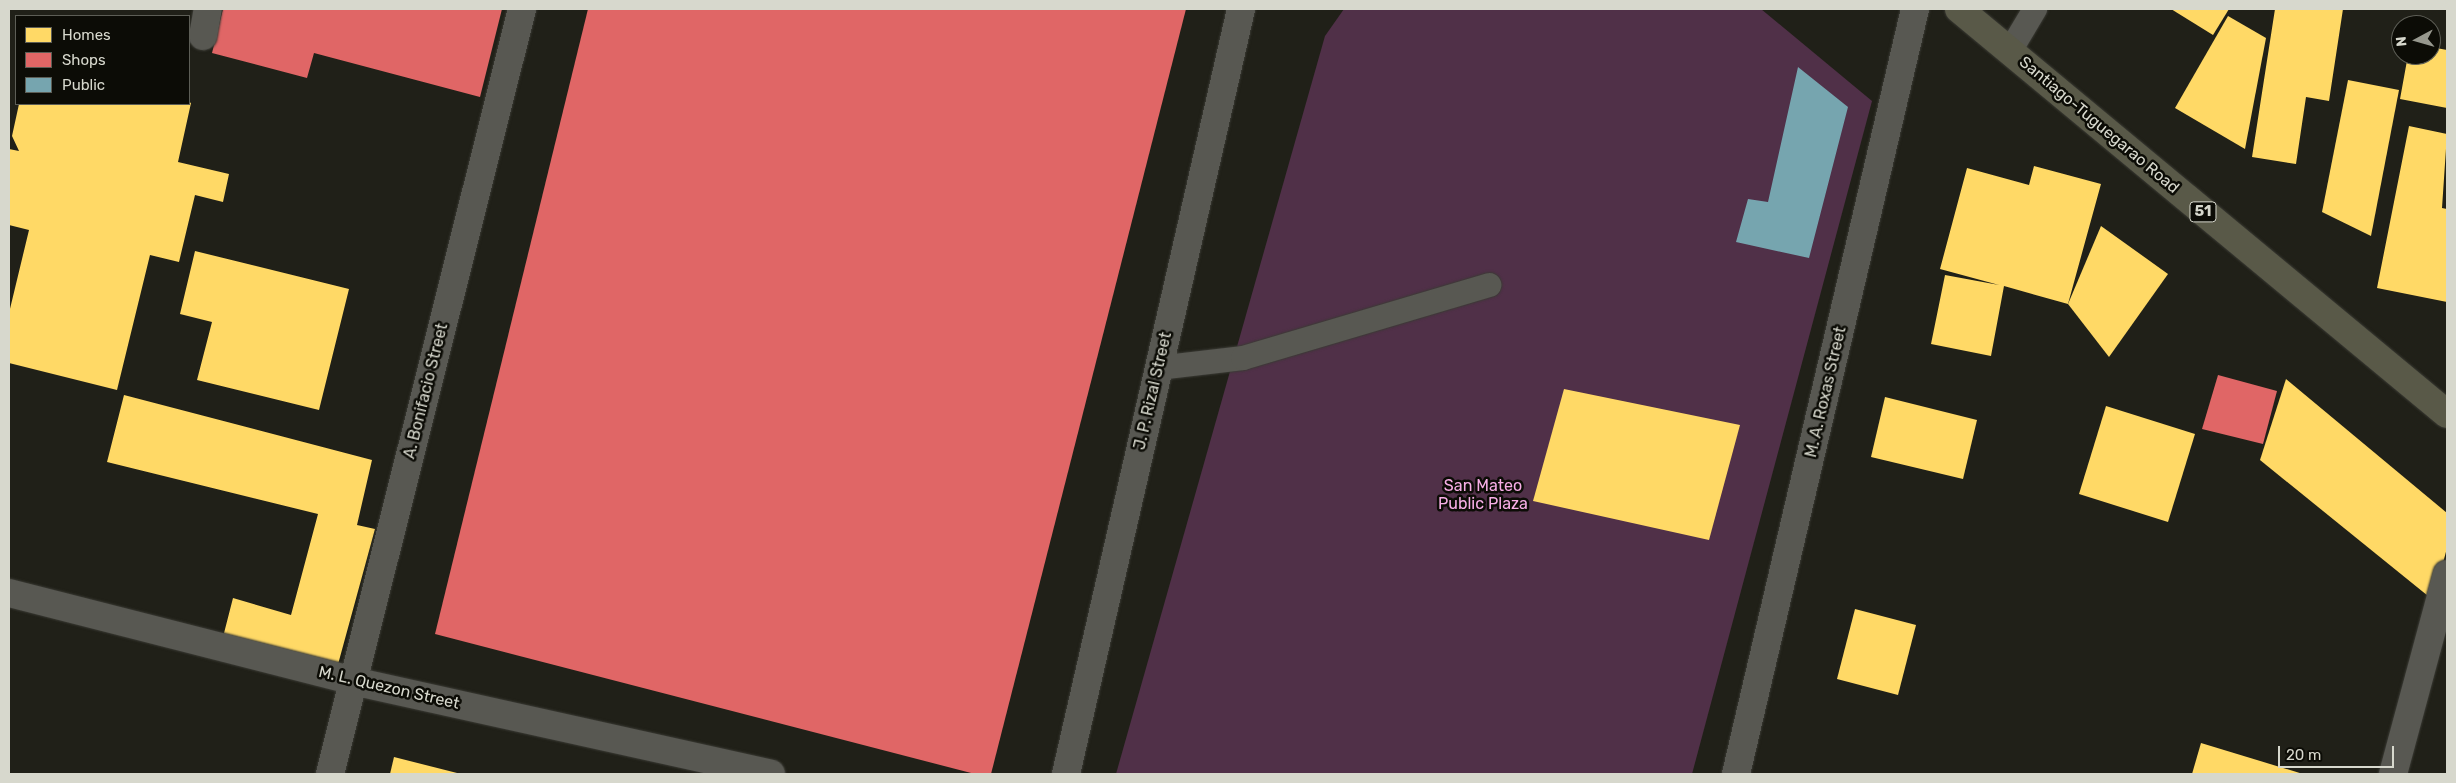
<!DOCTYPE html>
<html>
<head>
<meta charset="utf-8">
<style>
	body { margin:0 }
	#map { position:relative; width:2456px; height:783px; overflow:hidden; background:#202018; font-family:Rubik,sans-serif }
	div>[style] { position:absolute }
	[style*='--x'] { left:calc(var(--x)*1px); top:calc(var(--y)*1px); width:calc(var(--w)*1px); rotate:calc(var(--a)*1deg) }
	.green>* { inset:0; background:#503048 }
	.homes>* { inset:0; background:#ffd966 }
	.shops>* { inset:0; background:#e06666 }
	.public>* { inset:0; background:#76a5af }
	.roads { filter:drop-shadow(0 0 1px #3a3a34) drop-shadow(0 0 1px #3a3a34) }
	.lane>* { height:24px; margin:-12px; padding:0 12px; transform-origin:12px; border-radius:12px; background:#585852 }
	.street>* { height:28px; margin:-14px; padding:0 14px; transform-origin:14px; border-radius:14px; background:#585852 }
	.highway>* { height:28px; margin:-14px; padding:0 14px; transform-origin:14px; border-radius:14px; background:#595948 }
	span { translate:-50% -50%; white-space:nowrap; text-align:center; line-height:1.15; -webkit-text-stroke:5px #0c0c06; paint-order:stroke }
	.shield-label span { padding:1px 4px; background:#0c0c06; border:1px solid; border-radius:4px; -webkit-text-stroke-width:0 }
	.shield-label { font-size:15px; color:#d7d8cd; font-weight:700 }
	.street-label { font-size:16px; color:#d7d8cd }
	.park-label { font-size:16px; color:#f7aee6 }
	.frame { position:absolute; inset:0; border:10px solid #d7d8cd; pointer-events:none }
	.legend { position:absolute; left:15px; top:15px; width:175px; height:90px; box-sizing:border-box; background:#0c0c06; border:1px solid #5d5e56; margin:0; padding:6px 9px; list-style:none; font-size:15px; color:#d7d8cd }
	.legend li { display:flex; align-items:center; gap:10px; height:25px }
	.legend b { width:25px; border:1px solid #5d5e56 }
	.north { position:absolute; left:2391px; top:15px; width:50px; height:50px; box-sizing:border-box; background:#0c0c06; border:1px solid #5d5e56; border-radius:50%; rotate:264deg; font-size:14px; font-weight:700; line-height:20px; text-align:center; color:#d7d8cd }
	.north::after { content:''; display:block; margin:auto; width:18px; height:22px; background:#97988e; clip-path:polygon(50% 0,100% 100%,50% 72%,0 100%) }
	.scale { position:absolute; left:2278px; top:746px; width:116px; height:22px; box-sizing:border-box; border:2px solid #d7d8cd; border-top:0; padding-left:6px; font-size:15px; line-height:18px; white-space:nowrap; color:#d7d8cd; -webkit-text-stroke:4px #0c0c06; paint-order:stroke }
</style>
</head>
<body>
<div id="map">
	<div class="green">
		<div style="clip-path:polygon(1344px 9px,1761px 9px,1872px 101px,1692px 774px,1116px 774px,1325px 36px)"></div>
	</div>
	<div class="homes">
		<div style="clip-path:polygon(2171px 9px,2229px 9px,2213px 35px)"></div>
		<div style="clip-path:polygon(2275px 9px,2343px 9px,2329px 101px,2306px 97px,2296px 164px,2252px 157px)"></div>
		<div style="clip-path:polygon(2228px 16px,2266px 38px,2245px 149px,2175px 108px)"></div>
		<div style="clip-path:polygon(2431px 47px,2447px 50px,2447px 108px,2400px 99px,2408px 55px,2431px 55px)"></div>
		<div style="clip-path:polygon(2348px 80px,2399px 90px,2371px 236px,2322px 212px)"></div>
		<div style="clip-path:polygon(189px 102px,191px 103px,178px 162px,229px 174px,223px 202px,195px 195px,179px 262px,150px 255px,117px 390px,9px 363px,9px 313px,29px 230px,9px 225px,9px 149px,19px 151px,12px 136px,19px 104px)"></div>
		<div style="clip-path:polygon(2409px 126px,2447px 134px,2442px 208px,2447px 209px,2447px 302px,2377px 288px)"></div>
		<div style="clip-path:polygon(2034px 166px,2101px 184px,2068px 304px,2004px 286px,1991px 356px,1931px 344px,1945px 275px,1999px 285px,1940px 269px,1967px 168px,2029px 185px)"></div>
		<div style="clip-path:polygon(2101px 226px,2168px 274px,2109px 357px,2068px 304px)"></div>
		<div style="clip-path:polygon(195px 251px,349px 289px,319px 410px,197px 380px,212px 322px,180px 314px)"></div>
		<div style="clip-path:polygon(2286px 379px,2447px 513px,2447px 548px,2433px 600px,2260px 460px)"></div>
		<div style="clip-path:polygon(1564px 389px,1740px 425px,1709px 540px,1533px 501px)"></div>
		<div style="clip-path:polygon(124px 395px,372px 460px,357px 525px,375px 529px,337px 668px,223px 637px,233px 598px,291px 615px,318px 514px,107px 462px)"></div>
		<div style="clip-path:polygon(1885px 397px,1977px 420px,1963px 479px,1871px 457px)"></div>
		<div style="clip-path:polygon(2106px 406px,2195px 434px,2168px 522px,2079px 494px)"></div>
		<div style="clip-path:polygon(1855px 609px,1916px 625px,1898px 695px,1837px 679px)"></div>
		<div style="clip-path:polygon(2201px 743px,2303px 774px,2192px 774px)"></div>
		<div style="clip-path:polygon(394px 757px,461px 774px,390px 774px)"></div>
	</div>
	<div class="shops">
		<div style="clip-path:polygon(223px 9px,502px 9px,480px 97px,314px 53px,307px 78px,212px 53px)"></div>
		<div style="clip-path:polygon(588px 9px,1186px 9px,991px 774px,975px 774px,435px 634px)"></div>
		<div style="clip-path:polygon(2218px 375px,2277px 391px,2263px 444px,2202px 429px)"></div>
	</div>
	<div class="public">
		<div style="clip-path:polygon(1798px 67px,1848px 107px,1809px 258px,1736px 242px,1748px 199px,1768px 202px)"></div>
	</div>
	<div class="roads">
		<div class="lane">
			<div style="--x:2010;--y:51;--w:49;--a:-59.2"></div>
			<div style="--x:1158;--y:368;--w:86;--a:-6.7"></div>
			<div style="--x:1243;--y:358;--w:257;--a:-16.5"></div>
		</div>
		<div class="street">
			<div style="--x:203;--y:36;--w:27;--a:-80"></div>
			<div style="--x:9;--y:593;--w:355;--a:14.3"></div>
			<div style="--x:353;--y:681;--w:428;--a:12.5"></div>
			<div style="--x:330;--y:774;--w:789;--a:-75.91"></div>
			<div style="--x:1066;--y:774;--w:785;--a:-77.11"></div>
			<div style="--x:1736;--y:774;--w:786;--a:-76.83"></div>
			<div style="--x:2393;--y:774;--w:207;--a:-74.9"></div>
		</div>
		<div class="highway">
			<div style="--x:1959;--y:9;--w:634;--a:39.69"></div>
		</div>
	</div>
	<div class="shield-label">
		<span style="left:2203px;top:212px">51</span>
	</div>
	<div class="street-label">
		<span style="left:2099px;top:125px;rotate:40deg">Santiago-Tuguegarao Road</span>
		<span style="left:426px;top:391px;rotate:-76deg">A. Bonifacio Street</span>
		<span style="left:1153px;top:391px;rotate:-77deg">J. P. Rizal Street</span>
		<span style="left:1826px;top:392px;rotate:-77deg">M. A. Roxas Street</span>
		<span style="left:389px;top:688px;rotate:13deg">M. L. Quezon Street</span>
	</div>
	<div class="park-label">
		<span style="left:1483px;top:495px">San Mateo<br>Public Plaza</span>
	</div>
	<div class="frame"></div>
	<ul class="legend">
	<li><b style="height:14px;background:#ffd966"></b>Homes</li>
	<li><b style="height:14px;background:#e06666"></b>Shops</li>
	<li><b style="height:14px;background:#76a5af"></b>Public</li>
	</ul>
	<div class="north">N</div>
	<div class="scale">20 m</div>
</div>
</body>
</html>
